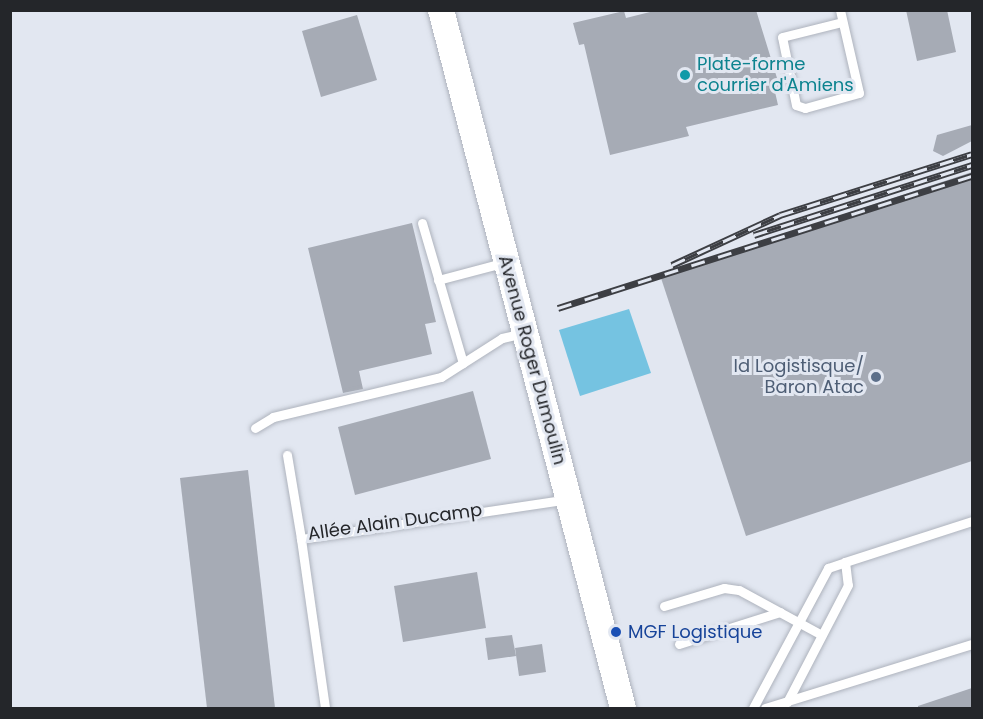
<!DOCTYPE html>
<html>
<head>
<meta charset="utf-8">
<style>
	body { margin:0 }
	#map { position:relative; width:983px; height:719px; overflow:hidden; background:#e2e7f1; font-family:Poppins,sans-serif }
	div>[style] { position:absolute }
	[style*='--x'] { left:calc(var(--x)*1px); top:calc(var(--y)*1px); width:calc(var(--w)*1px); rotate:calc(var(--a)*1deg) }
	.water>* { inset:0; background:#75c3e1 }
	.building>* { inset:0; background:#a6abb5 }
	.roads { filter:drop-shadow(0 0 2px #aeb3bd) drop-shadow(0 0 2px #aeb3bd) }
	.service>* { height:9px; margin:-4.5px; padding:0 4.5px; transform-origin:4.5px; border-radius:4.5px; background:#fff }
	.secondary>* { height:26px; margin:-13px; padding:0 13px; transform-origin:13px; border-radius:13px; background:#fff }
	.rail>* { height:7px; margin-top:-3.5px; transform-origin:0; background:repeating-linear-gradient(90deg,#e2e7f1 0 14px,#3d3f44 0 28px); box-sizing:border-box; border-block:2px solid #3d3f44 }
	.dots>* { width:16px; height:16px; translate:-50% -50%; box-sizing:border-box; border:3px solid #e2e7f1; border-radius:50% }
	span { translate:-50% -50%; white-space:nowrap; text-align:center; line-height:1.15; -webkit-text-stroke:6px #e2e7f1; paint-order:stroke }
	.culture-label { font-size:18px; color:#0d838f }
	.left { translate:0 -50%; text-align:left }
	.street-label { font-size:18px; color:#24262a }
	.service-label { font-size:18px; color:#4e5e75 }
	.right { translate:-100% -50%; text-align:right }
	.transit-label { font-size:18px; color:#164399 }
	.frame { position:absolute; inset:0; border:12px solid #24262a; pointer-events:none }
</style>
</head>
<body>
<div id="map">
	<div class="water">
		<div style="clip-path:polygon(629px 309px,651px 373px,580px 396px,559px 330px)"></div>
	</div>
	<div class="building">
		<div style="clip-path:polygon(658px 10px,756px 10px,781px 91px,775px 92px,778px 105px,686px 127px,689px 136px,610px 155px,584px 44px,579px 45px,573px 23px,624px 11px,626px 18px)"></div>
		<div style="clip-path:polygon(906px 10px,947px 10px,956px 52px,917px 61px)"></div>
		<div style="clip-path:polygon(357px 15px,377px 80px,321px 97px,302px 31px)"></div>
		<div style="clip-path:polygon(972px 125px,972px 141px,943px 156px,933px 151px,937px 135px)"></div>
		<div style="clip-path:polygon(972px 172px,972px 461px,746px 536px,660px 275px)"></div>
		<div style="clip-path:polygon(412px 223px,436px 322px,425px 324px,432px 354px,359px 371px,363px 389px,343px 393px,308px 248px)"></div>
		<div style="clip-path:polygon(473px 391px,491px 459px,355px 495px,338px 427px)"></div>
		<div style="clip-path:polygon(248px 470px,275px 708px,207px 708px,180px 478px)"></div>
		<div style="clip-path:polygon(477px 572px,486px 628px,403px 642px,394px 586px)"></div>
		<div style="clip-path:polygon(512px 635px,516px 656px,488px 660px,485px 638px)"></div>
		<div style="clip-path:polygon(542px 644px,546px 672px,519px 676px,515px 648px)"></div>
		<div style="clip-path:polygon(972px 688px,972px 708px,918px 708px,918px 706px)"></div>
	</div>
	<div class="roads">
		<div class="service">
			<div style="--x:840;--y:10;--w:85;--a:77.1"></div>
			<div style="--x:859;--y:93;--w:56;--a:164.5"></div>
			<div style="--x:805;--y:108;--w:9;--a:-162"></div>
			<div style="--x:796;--y:105;--w:69;--a:-101.6"></div>
			<div style="--x:782;--y:37;--w:62;--a:-14"></div>
			<div style="--x:422;--y:223;--w:146;--a:73.7"></div>
			<div style="--x:438;--y:280;--w:70;--a:-14.8"></div>
			<div style="--x:255;--y:428;--w:21;--a:-31"></div>
			<div style="--x:273;--y:417;--w:173;--a:-13.4"></div>
			<div style="--x:441;--y:377;--w:72;--a:-32.6"></div>
			<div style="--x:502;--y:338;--w:23;--a:-13"></div>
			<div style="--x:287;--y:455;--w:85;--a:80.5"></div>
			<div style="--x:301;--y:539;--w:270;--a:-8.5"></div>
			<div style="--x:301;--y:539;--w:171;--a:81.9"></div>
			<div style="--x:845;--y:562;--w:133;--a:-17.9"></div>
			<div style="--x:664;--y:606;--w:63;--a:-16.7"></div>
			<div style="--x:724;--y:588;--w:15;--a:8"></div>
			<div style="--x:739;--y:590;--w:94;--a:28.5"></div>
			<div style="--x:679;--y:644;--w:106;--a:-17.6"></div>
			<div style="--x:753;--y:708;--w:159;--a:-61.8"></div>
			<div style="--x:828;--y:568;--w:18;--a:-19"></div>
			<div style="--x:845;--y:562;--w:23;--a:83"></div>
			<div style="--x:848;--y:585;--w:132;--a:117.5"></div>
			<div style="--x:765;--y:708;--w:217;--a:-17.2"></div>
		</div>
		<div class="secondary">
			<div style="--x:441;--y:10;--w:721;--a:75.39"></div>
		</div>
	</div>
	<div class="rail">
		<div style="--x:754;--y:235;--w:229;--a:-17.8"></div>
		<div style="--x:672;--y:265;--w:119;--a:-24.8"></div>
		<div style="--x:780;--y:215;--w:201;--a:-17.6"></div>
		<div style="--x:558;--y:308;--w:435;--a:-17.7"></div>
	</div>
	<div class="dots">
		<div style="left:685px;top:75px;background:#0f9aa8"></div>
		<div style="left:876px;top:377px;background:#5c6f8a"></div>
		<div style="left:616px;top:632px;background:#1a4fb4"></div>
	</div>
	<div class="culture-label">
		<span class="left" style="left:697px;top:75px">Plate-forme<br>courrier d'Amiens</span>
	</div>
	<div class="street-label">
		<span style="left:532px;top:360px;rotate:75deg">Avenue Roger Dumoulin</span>
		<span style="left:395px;top:522px;rotate:-8deg">Allée Alain Ducamp</span>
	</div>
	<div class="service-label">
		<span class="right" style="left:864px;top:377px">Id Logistisque/<br>Baron Atac</span>
	</div>
	<div class="transit-label">
		<span class="left" style="left:628px;top:632px">MGF Logistique</span>
	</div>
	<div class="frame"></div>
</div>
</body>
</html>
